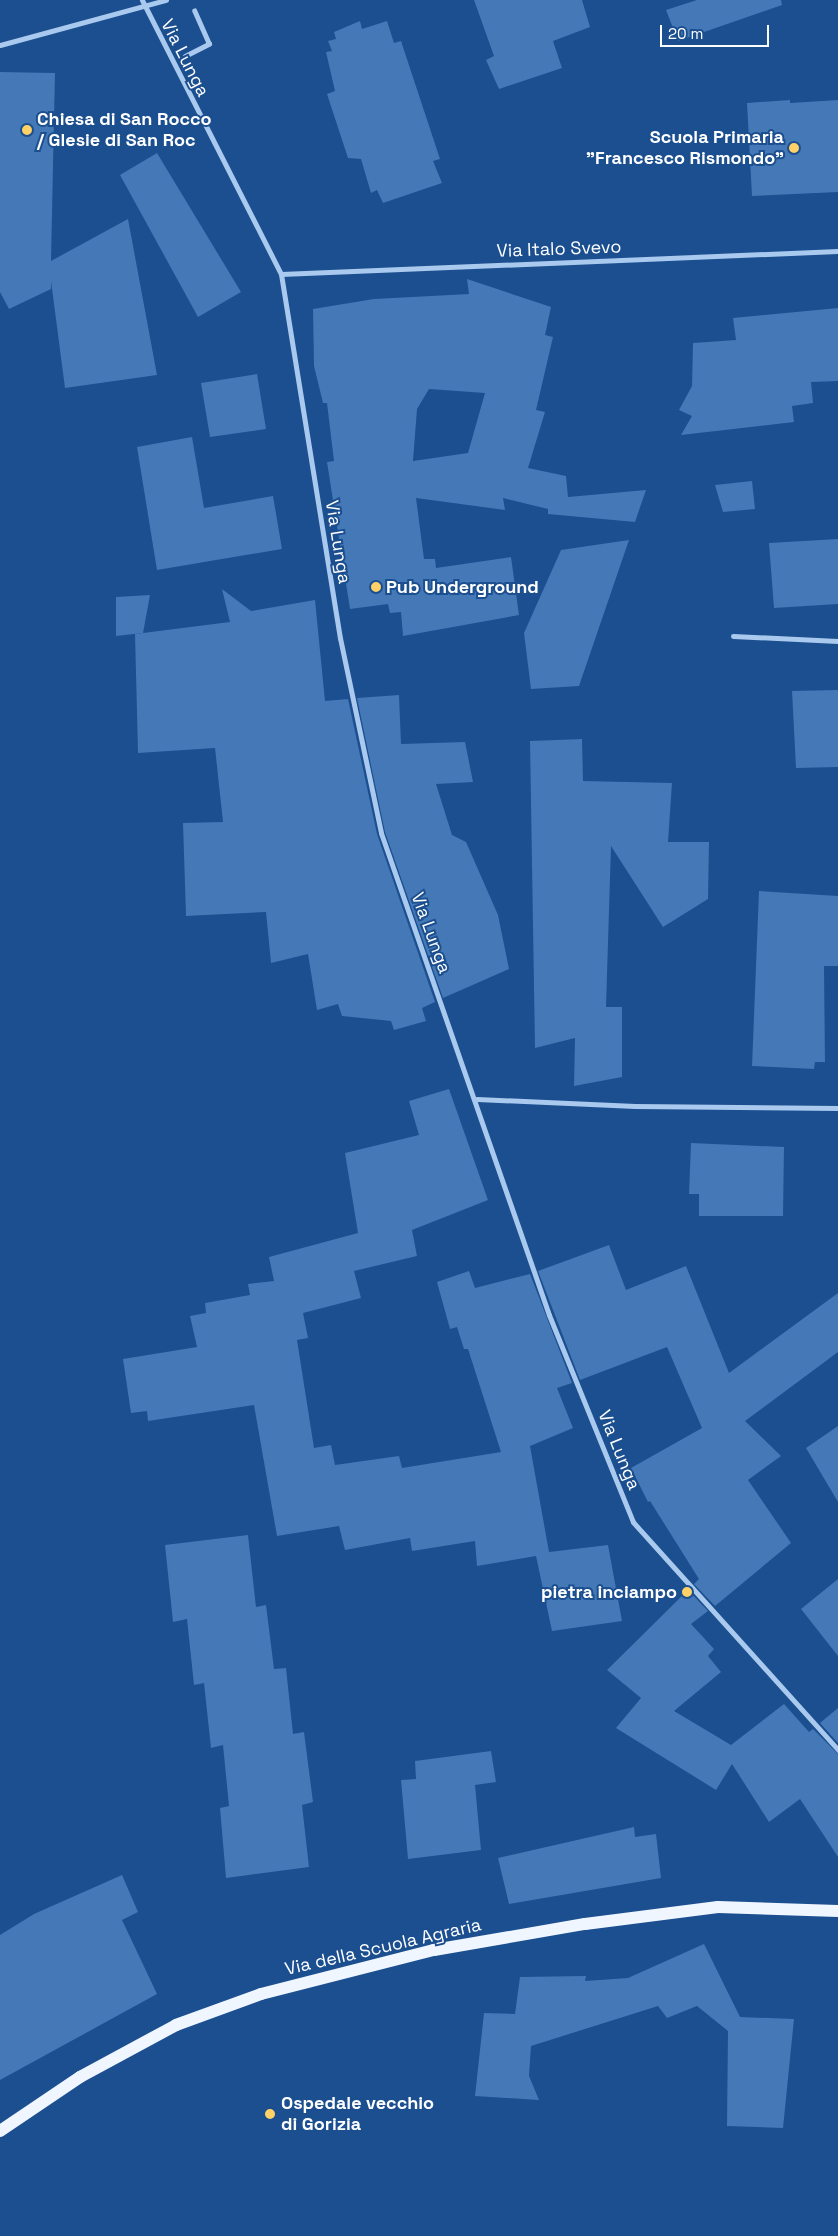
<!DOCTYPE html>
<html>
<head>
<meta charset="utf-8">
<style>
	body { margin:0 }
	#map { position:relative; width:838px; height:2236px; overflow:hidden; background:#1b4f8f; font-family:"Space Grotesk",sans-serif }
	div>[style] { position:absolute }
	[style*='--x'] { left:calc(var(--x)*1px); top:calc(var(--y)*1px); width:calc(var(--w)*1px); rotate:calc(var(--a)*1deg) }
	.building>* { inset:0; background:#4478b7 }
	.pedestrian>* { height:4.5px; margin:-2.25px; padding:0 2.25px; transform-origin:2.25px; border-radius:2.25px; background:#a9c9ee }
	.minor>* { height:5px; margin:-2.5px; padding:0 2.5px; transform-origin:2.5px; border-radius:2.5px; background:#a9c9ee }
	.primary>* { height:12px; margin:-6px; padding:0 6px; transform-origin:6px; border-radius:6px; background:#f0f6ff }
	.dots>* { width:14px; height:14px; translate:-50% -50%; box-sizing:border-box; border:2px solid #1b4f8f; border-radius:50% }
	span { translate:-50% -50%; white-space:nowrap; text-align:center; line-height:1.15; -webkit-text-stroke:4px #1b4f8f; paint-order:stroke }
	.street-label { font-size:18px; color:#fff }
	.poi-label { font-size:18px; color:#fff; font-weight:700 }
	.left { translate:0 -50%; text-align:left }
	.right { translate:-100% -50%; text-align:right }
	.scale { position:absolute; left:660px; top:25px; width:109px; height:22px; box-sizing:border-box; border:2px solid #fff; border-top:0; padding-left:6px; font-size:15px; line-height:18px; white-space:nowrap; color:#fff; -webkit-text-stroke:4px #1b4f8f; paint-order:stroke }
</style>
</head>
<body>
<div id="map">
	<div class="building">
		<div style="clip-path:polygon(474px 0,582px 0,590px 27px,553px 41px,562px 68px,499px 89px,486px 60px,494px 56px)"></div>
		<div style="clip-path:polygon(697px 0,781px 0,782px 5px,678px 41px,666px 10px)"></div>
		<div style="clip-path:polygon(360px 21px,362px 29px,387px 21px,394px 43px,401px 41px,440px 159px,433px 161px,442px 183px,383px 203px,377px 190px,371px 193px,361px 159px,348px 158px,327px 94px,335px 91px,326px 52px,332px 51px,328px 41px,336px 39px,334px 32px)"></div>
		<div style="clip-path:polygon(0 72px,55px 73px,51px 261px,128px 219px,157px 375px,65px 388px,51px 281px,51px 289px,9px 309px,0 292px)"></div>
		<div style="clip-path:polygon(790px 100px,790px 103px,838px 100px,838px 192px,752px 196px,747px 103px)"></div>
		<div style="clip-path:polygon(157px 153px,241px 292px,198px 317px,120px 175px)"></div>
		<div style="clip-path:polygon(evenodd,467px 279px,551px 307px,545px 335px,553px 337px,536px 410px,545px 412px,528px 468px,566px 476px,568px 497px,646px 490px,635px 522px,548px 514px,548px 509px,503px 498px,505px 510px,416px 498px,424px 559px,435px 559px,436px 568px,511px 557px,519px 615px,403px 636px,401px 612px,390px 613px,388px 604px,350px 609px,327px 462px,334px 461px,327px 403px,323px 403px,314px 366px,313px 309px,374px 299px,469px 294px,467px 279px,429px 389px,485px 393px,468px 453px,413px 461px,417px 409px,429px 389px)"></div>
		<div style="clip-path:polygon(838px 308px,838px 381px,811px 382px,813px 403px,792px 406px,794px 422px,681px 435px,692px 416px,679px 410px,692px 386px,693px 343px,736px 340px,733px 318px)"></div>
		<div style="clip-path:polygon(257px 374px,266px 429px,210px 437px,201px 383px)"></div>
		<div style="clip-path:polygon(192px 437px,204px 508px,273px 496px,282px 549px,157px 570px,137px 447px)"></div>
		<div style="clip-path:polygon(752px 481px,755px 509px,723px 512px,715px 485px)"></div>
		<div style="clip-path:polygon(838px 539px,838px 604px,774px 608px,769px 543px)"></div>
		<div style="clip-path:polygon(629px 540px,579px 686px,531px 689px,524px 633px,561px 550px)"></div>
		<div style="clip-path:polygon(222px 589px,251px 611px,315px 600px,325px 701px,348px 699px,377px 834px,435px 1002px,422px 1008px,426px 1021px,394px 1030px,391px 1021px,342px 1016px,338px 1004px,317px 1010px,308px 954px,271px 963px,266px 912px,186px 916px,183px 823px,223px 822px,215px 748px,138px 753px,135px 634px,230px 622px)"></div>
		<div style="clip-path:polygon(150px 595px,143px 633px,116px 636px,116px 597px)"></div>
		<div style="clip-path:polygon(838px 690px,838px 767px,796px 768px,792px 691px)"></div>
		<div style="clip-path:polygon(399px 695px,401px 744px,465px 742px,473px 782px,436px 784px,452px 835px,466px 842px,498px 915px,509px 969px,443px 998px,385px 832px,357px 698px)"></div>
		<div style="clip-path:polygon(582px 739px,583px 781px,672px 783px,668px 842px,709px 842px,708px 899px,663px 927px,611px 846px,606px 1007px,622px 1007px,622px 1077px,574px 1086px,575px 1038px,535px 1048px,530px 741px)"></div>
		<div style="clip-path:polygon(759px 891px,838px 896px,838px 966px,824px 966px,825px 1062px,815px 1062px,814px 1069px,752px 1066px)"></div>
		<div style="clip-path:polygon(449px 1089px,488px 1200px,412px 1230px,417px 1256px,354px 1271px,361px 1298px,303px 1313px,308px 1338px,297px 1340px,314px 1448px,331px 1445px,335px 1465px,399px 1456px,402px 1468px,501px 1452px,468px 1349px,464px 1349px,457px 1327px,450px 1329px,437px 1282px,469px 1271px,475px 1288px,530px 1274px,572px 1383px,557px 1388px,573px 1428px,530px 1446px,549px 1552px,608px 1545px,622px 1621px,552px 1631px,536px 1556px,477px 1566px,475px 1541px,412px 1551px,410px 1538px,345px 1550px,339px 1526px,277px 1536px,254px 1405px,148px 1421px,147px 1411px,131px 1413px,123px 1359px,197px 1347px,190px 1316px,206px 1313px,205px 1303px,250px 1295px,248px 1284px,274px 1281px,269px 1257px,358px 1233px,345px 1153px,419px 1135px,409px 1101px)"></div>
		<div style="clip-path:polygon(691px 1143px,784px 1147px,783px 1216px,699px 1216px,699px 1194px,689px 1194px)"></div>
		<div style="clip-path:polygon(609px 1245px,626px 1290px,686px 1266px,729px 1373px,838px 1293px,838px 1352px,745px 1421px,781px 1456px,748px 1480px,791px 1543px,715px 1606px,694px 1584px,699px 1579px,650px 1501px,648px 1502px,631px 1468px,702px 1428px,667px 1347px,580px 1380px,538px 1271px)"></div>
		<div style="clip-path:polygon(838px 1426px,838px 1502px,806px 1448px)"></div>
		<div style="clip-path:polygon(248px 1535px,256px 1607px,266px 1605px,274px 1669px,286px 1668px,293px 1734px,304px 1732px,313px 1802px,302px 1805px,309px 1867px,226px 1878px,220px 1808px,229px 1806px,223px 1745px,211px 1748px,204px 1683px,194px 1685px,187px 1619px,173px 1622px,165px 1545px)"></div>
		<div style="clip-path:polygon(838px 1579px,838px 1656px,801px 1609px)"></div>
		<div style="clip-path:polygon(688px 1590px,708px 1611px,691px 1624px,714px 1649px,708px 1656px,721px 1672px,674px 1711px,731px 1745px,784px 1704px,809px 1732px,813px 1729px,838px 1754px,838px 1857px,800px 1799px,769px 1822px,732px 1764px,716px 1790px,616px 1728px,641px 1698px,607px 1670px)"></div>
		<div style="clip-path:polygon(838px 1708px,838px 1743px,820px 1723px)"></div>
		<div style="clip-path:polygon(491px 1751px,496px 1782px,475px 1785px,481px 1850px,408px 1859px,401px 1780px,416px 1779px,415px 1761px)"></div>
		<div style="clip-path:polygon(634px 1827px,635px 1837px,656px 1834px,661px 1878px,509px 1904px,498px 1858px)"></div>
		<div style="clip-path:polygon(122px 1875px,138px 1912px,122px 1920px,157px 1994px,0 2080px,0 1935px,34px 1914px)"></div>
		<div style="clip-path:polygon(704px 1944px,740px 2017px,794px 2019px,783px 2128px,727px 2126px,728px 2031px,697px 2006px,667px 2018px,658px 2006px,531px 2046px,529px 2076px,539px 2100px,475px 2096px,484px 2013px,515px 2014px,520px 1977px,586px 1976px,585px 1981px,628px 1978px)"></div>
	</div>
	<div class="pedestrian">
		<div style="--x:185;--y:56;--w:27;--a:-27"></div>
		<div style="--x:209;--y:44;--w:36;--a:-114"></div>
	</div>
	<div class="minor">
		<div style="--x:142;--y:0;--w:307;--a:63.1"></div>
		<div style="--x:281;--y:274;--w:369;--a:80.8"></div>
		<div style="--x:340;--y:638;--w:199;--a:78.1"></div>
		<div style="--x:381;--y:833;--w:510;--a:70.78"></div>
		<div style="--x:549;--y:1315;--w:223;--a:67.9"></div>
		<div style="--x:633;--y:1522;--w:307;--a:48"></div>
		<div style="--x:0;--y:45;--w:172;--a:-15.2"></div>
		<div style="--x:281;--y:274;--w:557;--a:-2.36"></div>
		<div style="--x:733;--y:636;--w:105;--a:2.7"></div>
		<div style="--x:477;--y:1099;--w:158;--a:2.5"></div>
		<div style="--x:635;--y:1106;--w:203;--a:0.6"></div>
	</div>
	<div class="primary">
		<div style="--x:0;--y:2131;--w:97;--a:-34"></div>
		<div style="--x:80;--y:2077;--w:109;--a:-28.4"></div>
		<div style="--x:176;--y:2025;--w:90;--a:-20"></div>
		<div style="--x:261;--y:1994;--w:179;--a:-14.3"></div>
		<div style="--x:434;--y:1950;--w:153;--a:-9.8"></div>
		<div style="--x:585;--y:1924;--w:134;--a:-7.3"></div>
		<div style="--x:718;--y:1907;--w:120;--a:1.9"></div>
	</div>
	<div class="dots">
		<div style="left:27px;top:130px;background:#ffd166"></div>
		<div style="left:794px;top:148px;background:#ffd166"></div>
		<div style="left:376px;top:587px;background:#ffd166"></div>
		<div style="left:687px;top:1592px;background:#ffd166"></div>
		<div style="left:270px;top:2114px;background:#ffd166"></div>
	</div>
	<div class="street-label">
		<span style="left:185px;top:58px;rotate:63deg">Via Lunga</span>
		<span style="left:559px;top:249px;rotate:-2deg">Via Italo Svevo</span>
		<span style="left:338px;top:542px;rotate:81deg">Via Lunga</span>
		<span style="left:431px;top:933px;rotate:70deg">Via Lunga</span>
		<span style="left:619px;top:1450px;rotate:68deg">Via Lunga</span>
		<span style="left:383px;top:1947px;rotate:-13deg">Via della Scuola Agraria</span>
	</div>
	<div class="poi-label">
		<span class="left" style="left:37px;top:130px">Chiesa di San Rocco<br>/ Glesie di San Roc</span>
		<span class="right" style="left:784px;top:148px">Scuola Primaria<br>"Francesco Rismondo"</span>
		<span class="left" style="left:386px;top:587px">Pub Underground</span>
		<span class="right" style="left:677px;top:1592px">pietra inciampo</span>
		<span class="left" style="left:281px;top:2114px">Ospedale vecchio<br>di Gorizia</span>
	</div>
	<div class="scale">20 m</div>
</div>
</body>
</html>
